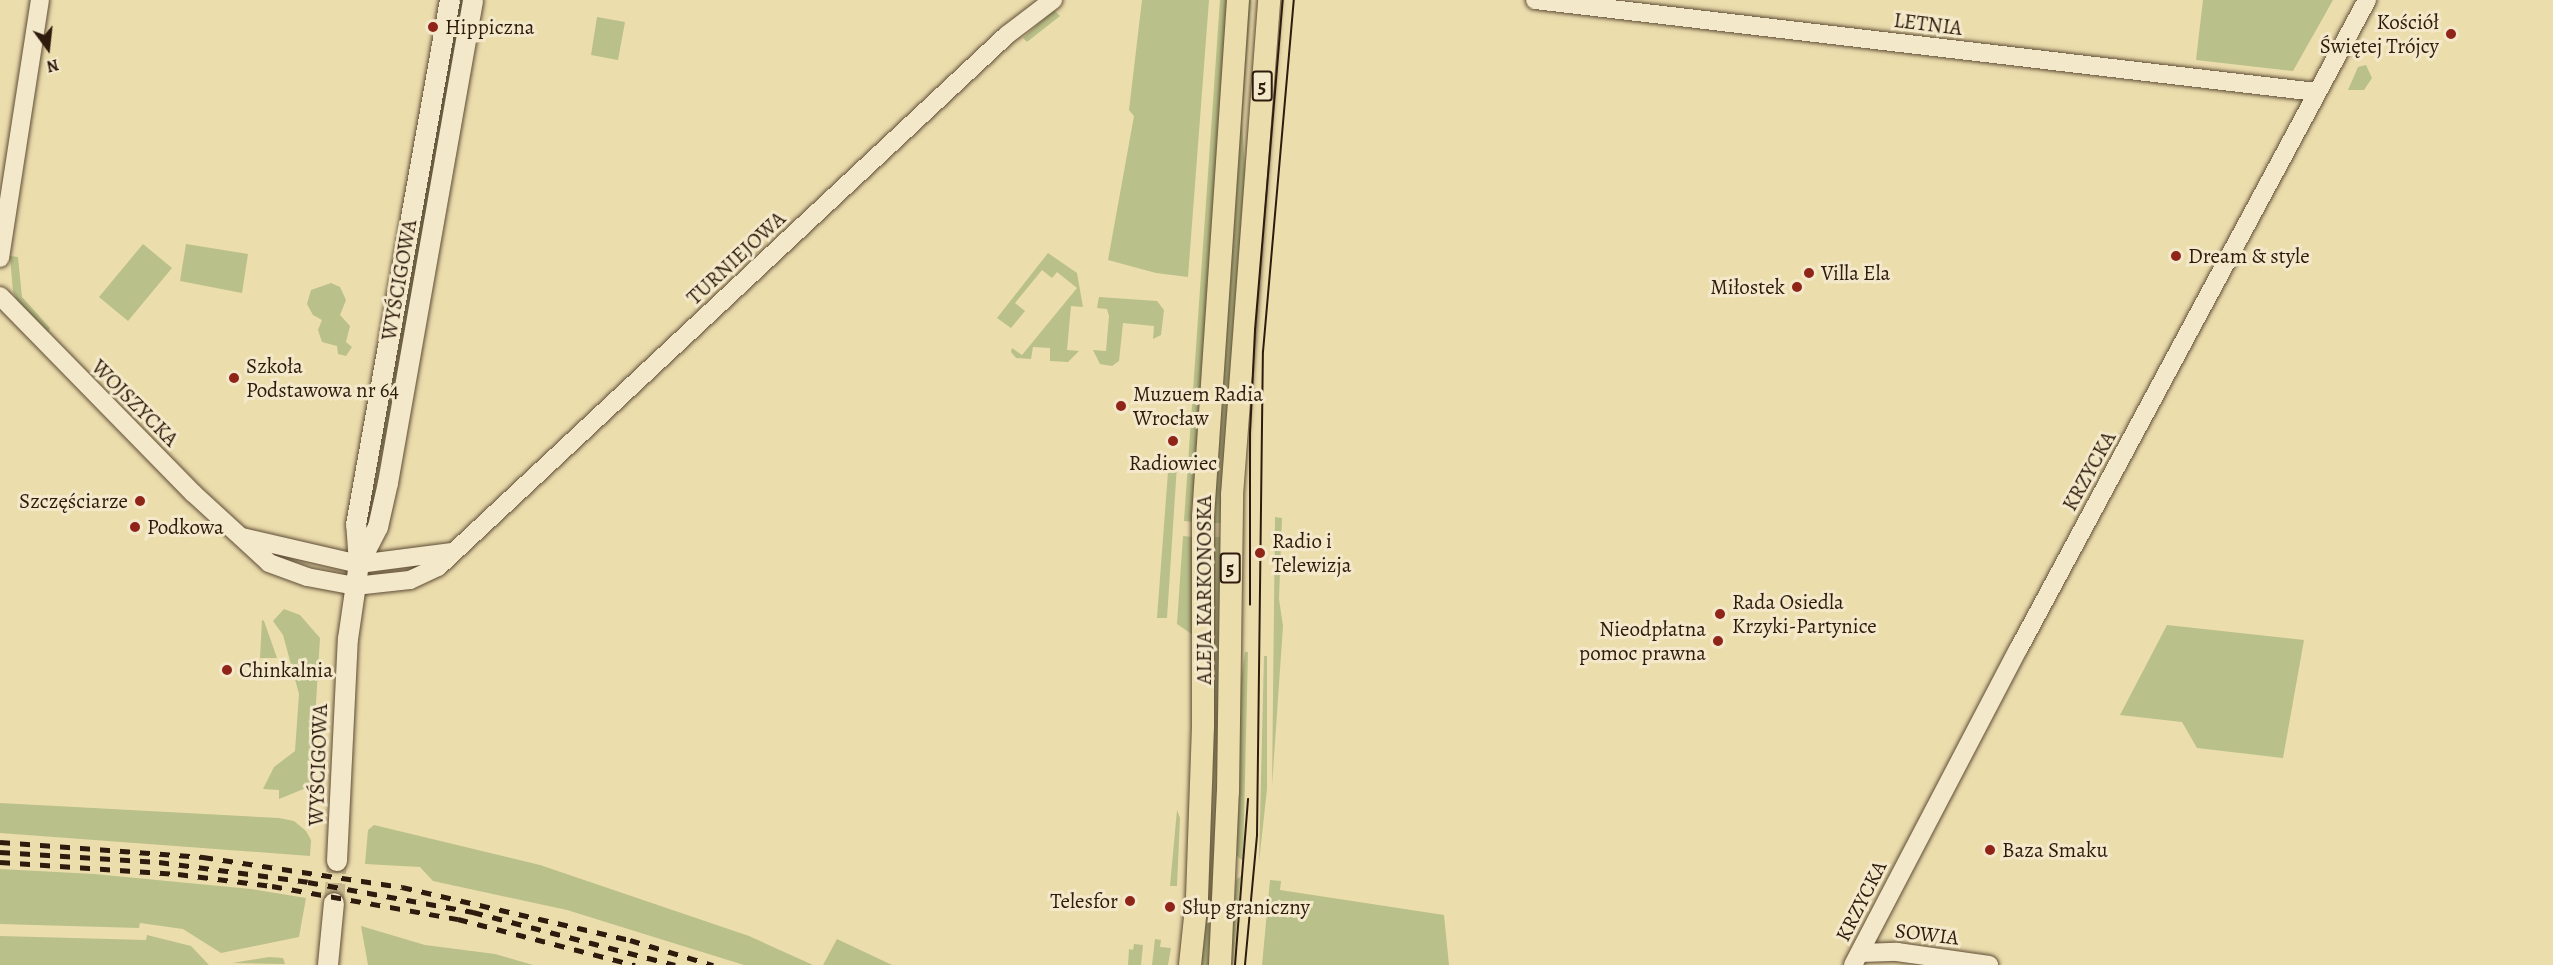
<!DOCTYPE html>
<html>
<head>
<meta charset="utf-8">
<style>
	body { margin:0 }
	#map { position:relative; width:2553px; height:965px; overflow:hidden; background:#ecddad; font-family:Alegreya,serif }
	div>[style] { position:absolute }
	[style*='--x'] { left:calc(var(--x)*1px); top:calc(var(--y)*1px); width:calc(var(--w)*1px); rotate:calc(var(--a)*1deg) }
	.green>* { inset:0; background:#b9c089 }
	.secondary-tunnel>* { height:20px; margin-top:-10px; transform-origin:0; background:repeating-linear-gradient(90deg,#c6b68d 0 20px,transparent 0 30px) }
	.roads { filter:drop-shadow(0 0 2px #5e4c35) drop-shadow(0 0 2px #5e4c35) }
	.tertiary>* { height:18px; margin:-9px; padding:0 9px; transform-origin:9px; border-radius:9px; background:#f3e9ca }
	.secondary>* { height:20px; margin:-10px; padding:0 10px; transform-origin:10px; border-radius:10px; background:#f3e9ca }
	.primary>* { height:22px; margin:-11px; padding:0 11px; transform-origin:11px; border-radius:11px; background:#ecddad }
	.tram>* { height:1.5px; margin:-0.75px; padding:0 0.75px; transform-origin:0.75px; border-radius:0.75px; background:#2f1b0d }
	.rail>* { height:4.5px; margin-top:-2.25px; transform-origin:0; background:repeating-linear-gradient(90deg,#2f1b0d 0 10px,transparent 0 20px) }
	.dots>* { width:16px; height:16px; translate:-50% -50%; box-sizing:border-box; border:3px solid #f3e9ca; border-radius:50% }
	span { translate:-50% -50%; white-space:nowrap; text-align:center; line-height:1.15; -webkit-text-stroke:6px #f3e9ca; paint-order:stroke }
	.shield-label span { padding:2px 4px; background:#f3e9ca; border:2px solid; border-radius:4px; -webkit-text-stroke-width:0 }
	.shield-label { font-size:20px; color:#2f1b0d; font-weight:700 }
	.poi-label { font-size:21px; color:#2f1b0d }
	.right { translate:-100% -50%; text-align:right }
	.left { translate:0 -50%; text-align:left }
	.street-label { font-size:21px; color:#2f1b0d }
	.north { position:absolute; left:18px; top:18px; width:60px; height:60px; -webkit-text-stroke:4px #f3e9ca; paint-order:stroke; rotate:165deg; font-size:16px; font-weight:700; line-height:24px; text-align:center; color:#2f1b0d }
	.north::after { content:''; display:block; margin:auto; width:21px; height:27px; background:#2f1b0d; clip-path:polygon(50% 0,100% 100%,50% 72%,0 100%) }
</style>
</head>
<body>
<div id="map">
	<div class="green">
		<div style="clip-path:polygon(458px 0,465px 0,372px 505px,370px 503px)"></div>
		<div style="clip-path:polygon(1142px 0,1209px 0,1188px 277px,1156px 273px,1108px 260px,1134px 116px,1129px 110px)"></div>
		<div style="clip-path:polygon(1220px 0,1227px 0,1193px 522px,1184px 521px)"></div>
		<div style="clip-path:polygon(1248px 0,1251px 0,1242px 121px,1245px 171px,1221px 523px,1213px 523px)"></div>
		<div style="clip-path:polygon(2203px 0,2333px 0,2293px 71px,2196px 60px)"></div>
		<div style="clip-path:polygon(1054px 10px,1060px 16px,1027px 42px,1023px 38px)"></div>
		<div style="clip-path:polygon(597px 17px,625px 22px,618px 60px,591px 55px)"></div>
		<div style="clip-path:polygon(2366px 65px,2372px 78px,2364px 90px,2348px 90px,2358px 67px)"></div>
		<div style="clip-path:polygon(143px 244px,172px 268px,128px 321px,99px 297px)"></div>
		<div style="clip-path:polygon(186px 244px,248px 254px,242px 293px,180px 281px)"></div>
		<div style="clip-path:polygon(1048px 253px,1077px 273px,1083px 307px,1071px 306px,1067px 350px,1079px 351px,1068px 362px,1050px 361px,1050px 348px,1033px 347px,1031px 359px,1016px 358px,1011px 352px,1012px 348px,1022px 355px,1077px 288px,1057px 272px,1052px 278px,1042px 270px,1015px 303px,1025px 311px,1011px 328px,997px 318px)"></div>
		<div style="clip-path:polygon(10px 256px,18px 257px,22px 297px,50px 328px,48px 335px,24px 312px,13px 292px)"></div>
		<div style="clip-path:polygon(331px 283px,340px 287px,346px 300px,340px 315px,350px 326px,346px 342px,352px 347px,346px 356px,338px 354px,337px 346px,322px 342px,318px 330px,322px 320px,313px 315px,307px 304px,311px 290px)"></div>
		<div style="clip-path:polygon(1099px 297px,1157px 301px,1164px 310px,1161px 335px,1153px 339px,1154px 326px,1123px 323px,1119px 361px,1112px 366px,1100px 364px,1093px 350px,1106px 351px,1109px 316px,1107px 309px,1097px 308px)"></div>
		<div style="clip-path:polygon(1169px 459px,1177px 465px,1167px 618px,1157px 618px)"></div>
		<div style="clip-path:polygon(1275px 517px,1282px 518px,1279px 599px,1283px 626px,1272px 786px)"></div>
		<div style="clip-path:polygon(1183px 536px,1193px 537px,1193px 635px,1177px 624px)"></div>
		<div style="clip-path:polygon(1213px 537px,1220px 537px,1219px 771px,1210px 965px,1200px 965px,1213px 776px)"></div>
		<div style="clip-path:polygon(284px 609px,300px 615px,320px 638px,311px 786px,279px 799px,279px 790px,263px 789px,274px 767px,295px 751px,299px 694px,283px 635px,273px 621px)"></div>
		<div style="clip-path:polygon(262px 620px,264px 621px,277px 658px,260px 658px)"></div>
		<div style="clip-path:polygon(2167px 625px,2304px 640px,2283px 758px,2197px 748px,2182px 722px,2120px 715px)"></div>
		<div style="clip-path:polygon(1245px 652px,1248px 652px,1243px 861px,1237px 856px,1238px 702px)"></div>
		<div style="clip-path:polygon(1264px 656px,1267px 656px,1267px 789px,1259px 862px)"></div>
		<div style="clip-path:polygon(0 803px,279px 818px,294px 821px,306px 831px,311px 840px,310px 856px,0 833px)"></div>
		<div style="clip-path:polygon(1177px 810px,1180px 818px,1177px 886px,1170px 886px)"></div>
		<div style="clip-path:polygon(374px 825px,540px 865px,749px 936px,813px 965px,744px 965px,567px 910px,433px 881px,420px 867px,365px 864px,368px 830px)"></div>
		<div style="clip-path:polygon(0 869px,94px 874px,251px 889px,306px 898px,299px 937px,221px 953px,183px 929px,140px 923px,139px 928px,0 924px)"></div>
		<div style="clip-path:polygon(1241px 876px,1233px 965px,1230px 965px,1236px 880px)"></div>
		<div style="clip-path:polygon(1270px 880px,1281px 881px,1280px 890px,1444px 915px,1449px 965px,1262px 965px)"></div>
		<div style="clip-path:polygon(361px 926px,425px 945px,495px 954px,533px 965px,368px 965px)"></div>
		<div style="clip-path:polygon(147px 935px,191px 946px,209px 965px,0 965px,0 936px,146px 940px)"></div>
		<div style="clip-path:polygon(837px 939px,892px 965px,823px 965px)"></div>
		<div style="clip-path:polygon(1155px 939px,1161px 940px,1160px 947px,1171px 948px,1168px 965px,1152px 965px)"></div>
		<div style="clip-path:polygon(1134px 944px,1143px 945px,1141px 965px,1128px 965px,1129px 949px,1133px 950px)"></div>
		<div style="clip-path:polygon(269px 957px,283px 958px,285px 964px,232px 963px)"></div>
	</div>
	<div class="secondary-tunnel">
		<div style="--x:334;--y:903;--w:42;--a:-85.9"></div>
	</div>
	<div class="roads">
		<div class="tertiary">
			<div style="--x:1535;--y:0;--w:786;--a:6.72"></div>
			<div style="--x:0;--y:258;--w:261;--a:-81.2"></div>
			<div style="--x:0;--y:296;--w:276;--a:45.6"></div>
			<div style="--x:193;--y:493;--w:103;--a:42.6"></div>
			<div style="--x:269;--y:563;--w:40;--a:20.2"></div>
			<div style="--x:307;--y:577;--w:49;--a:10.6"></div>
			<div style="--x:355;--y:586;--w:55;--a:-6.2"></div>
			<div style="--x:410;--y:580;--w:31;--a:-25"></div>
			<div style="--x:438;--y:567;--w:779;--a:-43.08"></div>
			<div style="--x:1007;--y:35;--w:58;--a:-37.3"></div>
			<div style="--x:242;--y:537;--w:120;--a:13"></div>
			<div style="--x:359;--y:564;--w:94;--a:-7.4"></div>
			<div style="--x:1860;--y:953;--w:37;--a:-2"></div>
			<div style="--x:1897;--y:952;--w:93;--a:8"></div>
			<div style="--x:1853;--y:965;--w:358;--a:-62.4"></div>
			<div style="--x:2019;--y:648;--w:736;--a:-61.76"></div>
		</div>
		<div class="secondary">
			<div style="--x:359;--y:564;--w:42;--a:-62.8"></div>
			<div style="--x:378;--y:527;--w:45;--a:-77.2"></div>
			<div style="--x:388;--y:483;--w:490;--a:-80"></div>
			<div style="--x:337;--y:861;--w:222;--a:-87.2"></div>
			<div style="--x:348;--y:639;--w:76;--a:-81.7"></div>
			<div style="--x:359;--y:564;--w:39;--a:-94"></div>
			<div style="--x:356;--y:525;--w:533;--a:-79.85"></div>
			<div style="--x:328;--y:965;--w:62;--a:-84.5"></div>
		</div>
		<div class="primary">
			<div style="--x:1190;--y:965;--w:67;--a:-84"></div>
			<div style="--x:1197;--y:898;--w:172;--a:-88"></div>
			<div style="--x:1203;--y:726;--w:209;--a:-90"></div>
			<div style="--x:1203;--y:517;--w:518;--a:-86.13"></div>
			<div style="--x:1220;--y:965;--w:173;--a:-87.4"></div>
			<div style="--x:1228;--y:792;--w:297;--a:-89.2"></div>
			<div style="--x:1232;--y:495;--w:496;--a:-85.7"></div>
		</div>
	</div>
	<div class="tram">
		<div style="--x:1250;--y:605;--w:172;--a:-90"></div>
		<div style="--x:1250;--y:433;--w:103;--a:-87.2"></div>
		<div style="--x:1255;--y:330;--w:331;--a:-85.2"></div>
		<div style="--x:1235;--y:965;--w:166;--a:-85.5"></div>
		<div style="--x:1245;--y:965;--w:131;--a:-84.7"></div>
		<div style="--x:1257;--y:835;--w:483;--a:-89.3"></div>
		<div style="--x:1263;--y:352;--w:353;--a:-85"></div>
	</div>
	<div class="rail">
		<div style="--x:0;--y:842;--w:204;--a:4.2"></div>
		<div style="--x:203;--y:857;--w:201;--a:8.6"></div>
		<div style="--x:402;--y:887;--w:234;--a:13.1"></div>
		<div style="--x:630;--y:940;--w:87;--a:16.8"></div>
		<div style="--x:0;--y:852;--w:159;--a:3.6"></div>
		<div style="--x:159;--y:862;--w:150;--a:7.6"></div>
		<div style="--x:308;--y:882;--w:168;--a:10.3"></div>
		<div style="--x:473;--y:912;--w:209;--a:14.7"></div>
		<div style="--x:0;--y:862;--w:178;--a:3.9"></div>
		<div style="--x:178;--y:874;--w:95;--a:7.3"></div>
		<div style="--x:272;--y:886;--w:189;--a:10.1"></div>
		<div style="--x:458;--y:919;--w:183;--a:14.6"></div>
	</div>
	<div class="dots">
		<div style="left:433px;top:27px;background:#8f2418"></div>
		<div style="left:2451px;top:34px;background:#8f2418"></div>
		<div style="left:2176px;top:256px;background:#8f2418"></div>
		<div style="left:1809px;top:273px;background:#8f2418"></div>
		<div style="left:1797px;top:287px;background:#8f2418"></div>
		<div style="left:234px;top:378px;background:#8f2418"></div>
		<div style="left:1121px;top:406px;background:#8f2418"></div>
		<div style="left:1173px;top:441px;background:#8f2418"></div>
		<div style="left:140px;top:501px;background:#8f2418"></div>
		<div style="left:135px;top:527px;background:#8f2418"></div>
		<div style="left:1260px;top:553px;background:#8f2418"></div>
		<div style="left:1720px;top:614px;background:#8f2418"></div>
		<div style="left:1718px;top:641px;background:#8f2418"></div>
		<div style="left:227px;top:670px;background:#8f2418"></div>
		<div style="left:1990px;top:850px;background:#8f2418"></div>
		<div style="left:1130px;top:901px;background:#8f2418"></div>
		<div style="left:1170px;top:907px;background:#8f2418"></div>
	</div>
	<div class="shield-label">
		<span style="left:1262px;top:86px">5</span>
		<span style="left:1230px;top:568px">5</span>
	</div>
	<div class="poi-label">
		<span class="right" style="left:2439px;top:34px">Kościół<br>Świętej Trójcy</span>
		<span class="left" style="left:445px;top:27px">Hippiczna</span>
		<span class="left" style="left:2188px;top:256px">Dream &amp; style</span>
		<span class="left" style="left:1821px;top:273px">Villa Ela</span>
		<span class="right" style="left:1785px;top:287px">Miłostek</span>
		<span class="left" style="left:246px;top:378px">Szkoła<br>Podstawowa nr 64</span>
		<span class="left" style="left:1133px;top:406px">Muzuem Radia<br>Wrocław</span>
		<span style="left:1173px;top:463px">Radiowiec</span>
		<span class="right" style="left:128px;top:501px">Szczęściarze</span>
		<span class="left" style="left:147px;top:527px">Podkowa</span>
		<span class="left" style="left:1272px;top:553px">Radio i<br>Telewizja</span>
		<span class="left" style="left:1732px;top:614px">Rada Osiedla<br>Krzyki-Partynice</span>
		<span class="right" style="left:1706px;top:641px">Nieodpłatna<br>pomoc prawna</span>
		<span class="left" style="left:239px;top:670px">Chinkalnia</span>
		<span class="left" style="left:2002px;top:850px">Baza Smaku</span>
		<span class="right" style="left:1118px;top:901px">Telesfor</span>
		<span class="left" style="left:1182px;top:907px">Słup graniczny</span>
	</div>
	<div class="street-label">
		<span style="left:1928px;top:24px;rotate:7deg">LETNIA</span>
		<span style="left:736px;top:258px;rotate:-43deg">TURNIEJOWA</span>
		<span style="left:399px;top:280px;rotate:-80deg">WYŚCIGOWA</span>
		<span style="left:135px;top:403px;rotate:45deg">WOJSZYCKA</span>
		<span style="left:2089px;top:471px;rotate:-61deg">KRZYCKA</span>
		<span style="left:1204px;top:590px;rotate:-90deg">ALEJA KARKONOSKA</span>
		<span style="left:318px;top:765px;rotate:-88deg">WYŚCIGOWA</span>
		<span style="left:1861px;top:901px;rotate:-63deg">KRZYCKA</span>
		<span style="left:1927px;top:934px;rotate:7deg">SOWIA</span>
	</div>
	<div class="north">N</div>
</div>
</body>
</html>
